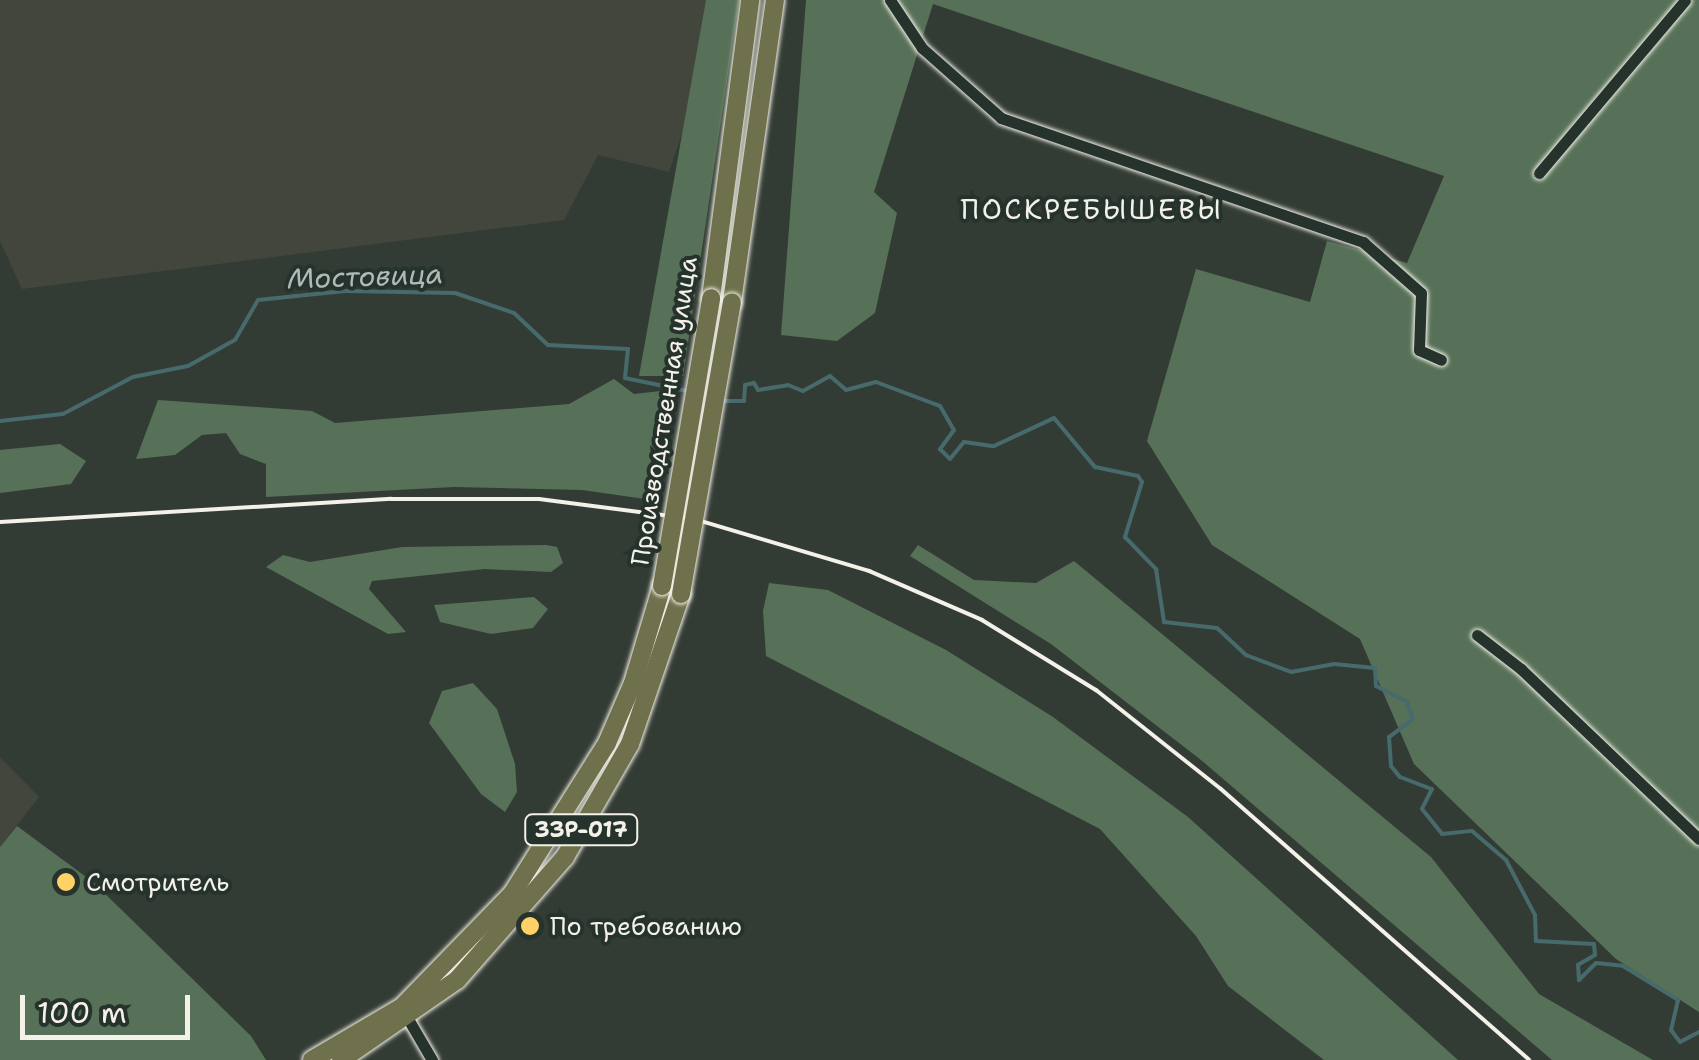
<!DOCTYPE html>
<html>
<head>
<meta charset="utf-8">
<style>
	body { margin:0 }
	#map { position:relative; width:1699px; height:1060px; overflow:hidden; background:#333c34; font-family:"Shantell Sans",sans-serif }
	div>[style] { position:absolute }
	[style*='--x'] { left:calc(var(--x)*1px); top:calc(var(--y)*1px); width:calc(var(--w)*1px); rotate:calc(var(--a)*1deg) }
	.built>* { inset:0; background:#43463d }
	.green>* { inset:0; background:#567157 }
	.stream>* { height:4px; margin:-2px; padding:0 2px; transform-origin:2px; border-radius:2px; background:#476a6d }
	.roads { filter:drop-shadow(0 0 2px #f4f1e8) drop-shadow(0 0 2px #f4f1e8) }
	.minor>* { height:11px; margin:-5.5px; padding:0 5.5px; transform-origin:5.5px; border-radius:5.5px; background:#26332d }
	.trunk>* { height:18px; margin:-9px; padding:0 9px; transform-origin:9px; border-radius:9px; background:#6e714b }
	.rail>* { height:4px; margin:-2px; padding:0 2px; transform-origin:2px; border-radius:2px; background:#f4f1e8 }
	.bridges { filter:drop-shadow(0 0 2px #f4f1e8) drop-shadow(0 0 2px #f4f1e8) }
	.trunk-bridge>* { height:18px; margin:-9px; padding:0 9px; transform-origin:9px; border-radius:9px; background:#6e714b }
	.dots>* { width:28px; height:28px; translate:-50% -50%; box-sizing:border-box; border:5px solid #26332d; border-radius:50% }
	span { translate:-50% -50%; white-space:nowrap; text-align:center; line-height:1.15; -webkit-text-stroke:8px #26332d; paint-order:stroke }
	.shield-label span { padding:2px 8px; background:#26332d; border:2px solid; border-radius:8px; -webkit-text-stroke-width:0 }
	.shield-label { font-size:22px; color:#f4f1e8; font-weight:700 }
	.street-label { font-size:25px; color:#f4f1e8 }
	.poi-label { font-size:25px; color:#f4f1e8 }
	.left { translate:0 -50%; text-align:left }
	.neighbourhood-label { font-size:28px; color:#f4f1e8; letter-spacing:2.5px }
	.water-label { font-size:28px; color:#afbbb7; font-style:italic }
	.scale { position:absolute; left:20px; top:995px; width:170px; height:45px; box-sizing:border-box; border:5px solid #f4f1e8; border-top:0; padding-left:12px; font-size:30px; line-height:35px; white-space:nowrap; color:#f4f1e8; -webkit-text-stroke:8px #26332d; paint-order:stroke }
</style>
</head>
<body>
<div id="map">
	<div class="built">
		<div style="clip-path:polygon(0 0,721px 0,718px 27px,669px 172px,598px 155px,564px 220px,22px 289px,0 241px)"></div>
		<div style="clip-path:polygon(0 757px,39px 797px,0 847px)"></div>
	</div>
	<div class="green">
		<div style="clip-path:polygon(706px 0,739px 0,683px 376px,639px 376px)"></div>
		<div style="clip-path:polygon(806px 0,1699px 0,1699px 1012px,1616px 959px,1414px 764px,1360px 639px,1212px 545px,1147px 441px,1196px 269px,1310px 302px,1327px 241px,1407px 263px,1444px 176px,933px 4px,874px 192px,897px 213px,875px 313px,837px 341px,781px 335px)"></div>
		<div style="clip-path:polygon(614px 379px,634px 394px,678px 389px,659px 501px,582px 490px,454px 487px,266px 497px,266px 464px,240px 454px,226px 433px,202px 435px,175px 455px,136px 459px,158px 400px,312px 411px,335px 423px,569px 404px)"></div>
		<div style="clip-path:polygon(60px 444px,86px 461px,71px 484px,0 493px,0 450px)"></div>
		<div style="clip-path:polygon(546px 545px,557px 547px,563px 563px,551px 572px,485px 569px,372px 581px,369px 589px,406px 632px,388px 634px,266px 567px,283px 555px,310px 562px,402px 547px)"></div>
		<div style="clip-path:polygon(918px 545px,974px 580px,1036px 583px,1074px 561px,1431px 857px,1539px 994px,1653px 1060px,1552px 1060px,1201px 760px,1051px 644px,910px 556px)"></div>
		<div style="clip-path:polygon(769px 583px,828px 590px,946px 650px,1053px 717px,1188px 817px,1458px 1060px,1324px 1060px,1228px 986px,1196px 936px,1100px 829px,766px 656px,763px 611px)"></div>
		<div style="clip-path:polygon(534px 597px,548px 609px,533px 628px,491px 634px,440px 622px,434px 605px)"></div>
		<div style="clip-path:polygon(473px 683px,497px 709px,515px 764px,517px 792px,505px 812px,481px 794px,429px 723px,442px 691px)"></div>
		<div style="clip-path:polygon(17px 826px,93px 882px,251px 1036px,266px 1060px,0 1060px,0 847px)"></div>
	</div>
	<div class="stream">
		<div style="--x:721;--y:401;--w:23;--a:0"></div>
		<div style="--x:744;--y:401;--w:16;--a:-86"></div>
		<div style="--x:745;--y:385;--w:9;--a:-13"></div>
		<div style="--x:754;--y:383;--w:8;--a:60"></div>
		<div style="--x:758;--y:390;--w:30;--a:-9"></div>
		<div style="--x:788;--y:385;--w:16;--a:22"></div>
		<div style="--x:803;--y:391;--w:31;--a:-29"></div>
		<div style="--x:830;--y:376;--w:21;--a:41"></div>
		<div style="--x:846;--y:390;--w:31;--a:-15"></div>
		<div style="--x:876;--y:382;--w:68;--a:20.6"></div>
		<div style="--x:940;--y:406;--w:28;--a:60"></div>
		<div style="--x:954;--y:430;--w:24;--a:126"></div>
		<div style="--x:940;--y:449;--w:14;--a:45"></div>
		<div style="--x:950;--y:459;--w:22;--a:-51"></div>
		<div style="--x:964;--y:442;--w:30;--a:8"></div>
		<div style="--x:994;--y:446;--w:66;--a:-25"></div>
		<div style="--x:1054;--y:418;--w:64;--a:50.1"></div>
		<div style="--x:1095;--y:467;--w:44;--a:11.8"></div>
		<div style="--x:1138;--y:476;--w:7;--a:56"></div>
		<div style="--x:1142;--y:482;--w:58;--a:107.2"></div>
		<div style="--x:1125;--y:537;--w:45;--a:45.9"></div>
		<div style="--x:1156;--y:569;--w:54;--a:81.4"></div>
		<div style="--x:1164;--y:622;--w:53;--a:6.5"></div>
		<div style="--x:1217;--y:628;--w:40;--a:43"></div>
		<div style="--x:1246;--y:655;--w:48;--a:20.7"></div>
		<div style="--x:1291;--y:672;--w:44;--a:-10.5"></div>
		<div style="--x:1334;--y:664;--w:41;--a:5.6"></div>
		<div style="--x:1375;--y:668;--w:18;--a:87"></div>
		<div style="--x:1376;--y:686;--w:35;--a:27"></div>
		<div style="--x:1407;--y:702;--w:18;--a:71"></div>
		<div style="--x:1413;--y:719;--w:30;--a:143"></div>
		<div style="--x:1389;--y:737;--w:29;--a:86"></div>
		<div style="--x:1391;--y:766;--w:14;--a:51"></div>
		<div style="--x:1400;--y:777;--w:34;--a:21"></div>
		<div style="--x:1432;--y:789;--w:22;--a:117"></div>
		<div style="--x:1422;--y:809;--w:32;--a:51"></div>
		<div style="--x:1442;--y:834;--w:30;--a:-6"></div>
		<div style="--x:1472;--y:831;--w:45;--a:40.5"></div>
		<div style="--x:1506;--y:860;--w:62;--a:62.2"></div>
		<div style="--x:1535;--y:915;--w:26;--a:88"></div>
		<div style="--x:1536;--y:941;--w:58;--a:3"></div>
		<div style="--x:1594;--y:944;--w:11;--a:85"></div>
		<div style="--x:1595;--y:955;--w:20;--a:150"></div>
		<div style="--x:1578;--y:965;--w:15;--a:86"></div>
		<div style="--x:1579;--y:980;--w:24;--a:-45"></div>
		<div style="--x:1596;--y:963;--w:27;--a:6"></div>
		<div style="--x:1623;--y:966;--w:65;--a:31.7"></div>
		<div style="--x:1678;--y:1000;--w:31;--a:103"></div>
		<div style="--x:1671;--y:1030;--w:15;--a:53"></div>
		<div style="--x:1680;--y:1042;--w:21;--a:-28"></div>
		<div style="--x:0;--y:421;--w:63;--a:-6.3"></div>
		<div style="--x:63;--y:414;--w:79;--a:-27.9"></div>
		<div style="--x:133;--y:377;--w:56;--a:-11.3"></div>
		<div style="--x:188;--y:366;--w:54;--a:-29"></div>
		<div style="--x:235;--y:340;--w:46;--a:-60.1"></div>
		<div style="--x:258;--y:300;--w:87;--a:-5.9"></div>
		<div style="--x:345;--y:291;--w:110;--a:1"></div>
		<div style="--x:455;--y:293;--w:62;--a:18.7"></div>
		<div style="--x:514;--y:313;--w:47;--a:43.3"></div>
		<div style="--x:548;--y:345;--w:80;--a:2.9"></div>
		<div style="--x:628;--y:349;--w:29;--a:96"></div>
		<div style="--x:625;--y:378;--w:64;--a:11.7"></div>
	</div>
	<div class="roads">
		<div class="minor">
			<div style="--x:890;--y:0;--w:58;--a:56.3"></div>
			<div style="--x:922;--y:48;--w:106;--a:41.5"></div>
			<div style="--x:1001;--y:118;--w:383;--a:18.9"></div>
			<div style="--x:1363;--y:242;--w:77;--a:41.3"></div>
			<div style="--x:1421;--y:293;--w:57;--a:92"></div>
			<div style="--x:1419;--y:350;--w:24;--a:24"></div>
			<div style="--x:1539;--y:173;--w:226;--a:-49.8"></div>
			<div style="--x:1477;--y:635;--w:56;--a:37.7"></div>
			<div style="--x:1521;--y:669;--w:246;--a:43.7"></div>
			<div style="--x:404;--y:1012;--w:56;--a:59.7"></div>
		</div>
		<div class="trunk">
			<div style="--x:711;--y:298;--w:301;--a:-82.5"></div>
			<div style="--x:732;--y:302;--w:305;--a:-81.9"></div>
			<div style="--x:312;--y:1060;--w:104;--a:-30.5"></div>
			<div style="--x:402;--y:1007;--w:158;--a:-45.8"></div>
			<div style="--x:512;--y:894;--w:178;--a:-57.8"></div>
			<div style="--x:607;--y:743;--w:65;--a:-66.6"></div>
			<div style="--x:633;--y:683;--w:101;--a:-73.4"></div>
			<div style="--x:341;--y:1060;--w:141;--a:-34.6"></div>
			<div style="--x:457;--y:980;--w:164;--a:-48.7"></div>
			<div style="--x:565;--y:857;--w:130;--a:-60.1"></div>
			<div style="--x:630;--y:744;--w:158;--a:-71.2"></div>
		</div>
	</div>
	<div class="rail">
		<div style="--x:0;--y:522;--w:392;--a:-3.4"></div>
		<div style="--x:391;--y:499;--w:148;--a:0"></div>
		<div style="--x:539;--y:499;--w:156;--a:7.4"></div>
		<div style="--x:694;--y:519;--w:183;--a:16.5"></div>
		<div style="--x:869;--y:571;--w:123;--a:23.4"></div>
		<div style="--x:982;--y:620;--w:134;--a:31.6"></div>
		<div style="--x:1096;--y:690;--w:159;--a:38.4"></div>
		<div style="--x:1221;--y:789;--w:410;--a:41.3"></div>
	</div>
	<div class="bridges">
		<div class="trunk-bridge">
			<div style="--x:662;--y:586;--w:292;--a:-80.3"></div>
			<div style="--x:681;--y:594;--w:296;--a:-80.1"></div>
		</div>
	</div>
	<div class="dots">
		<div style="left:66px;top:882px;background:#ffd166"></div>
		<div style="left:530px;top:926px;background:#ffd166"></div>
	</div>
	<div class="shield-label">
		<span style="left:581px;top:830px">33Р-017</span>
	</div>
	<div class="street-label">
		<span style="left:664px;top:411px;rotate:-81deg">Производственная улица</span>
	</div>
	<div class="poi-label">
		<span class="left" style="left:86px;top:882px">Смотритель</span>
		<span class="left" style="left:550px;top:926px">По требованию</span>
	</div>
	<div class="neighbourhood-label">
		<span style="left:1092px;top:209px">ПОСКРЕБЫШЕВЫ</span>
	</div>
	<div class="water-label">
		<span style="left:365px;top:276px;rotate:-2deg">Мостовица</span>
	</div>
	<div class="scale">100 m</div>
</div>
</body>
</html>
